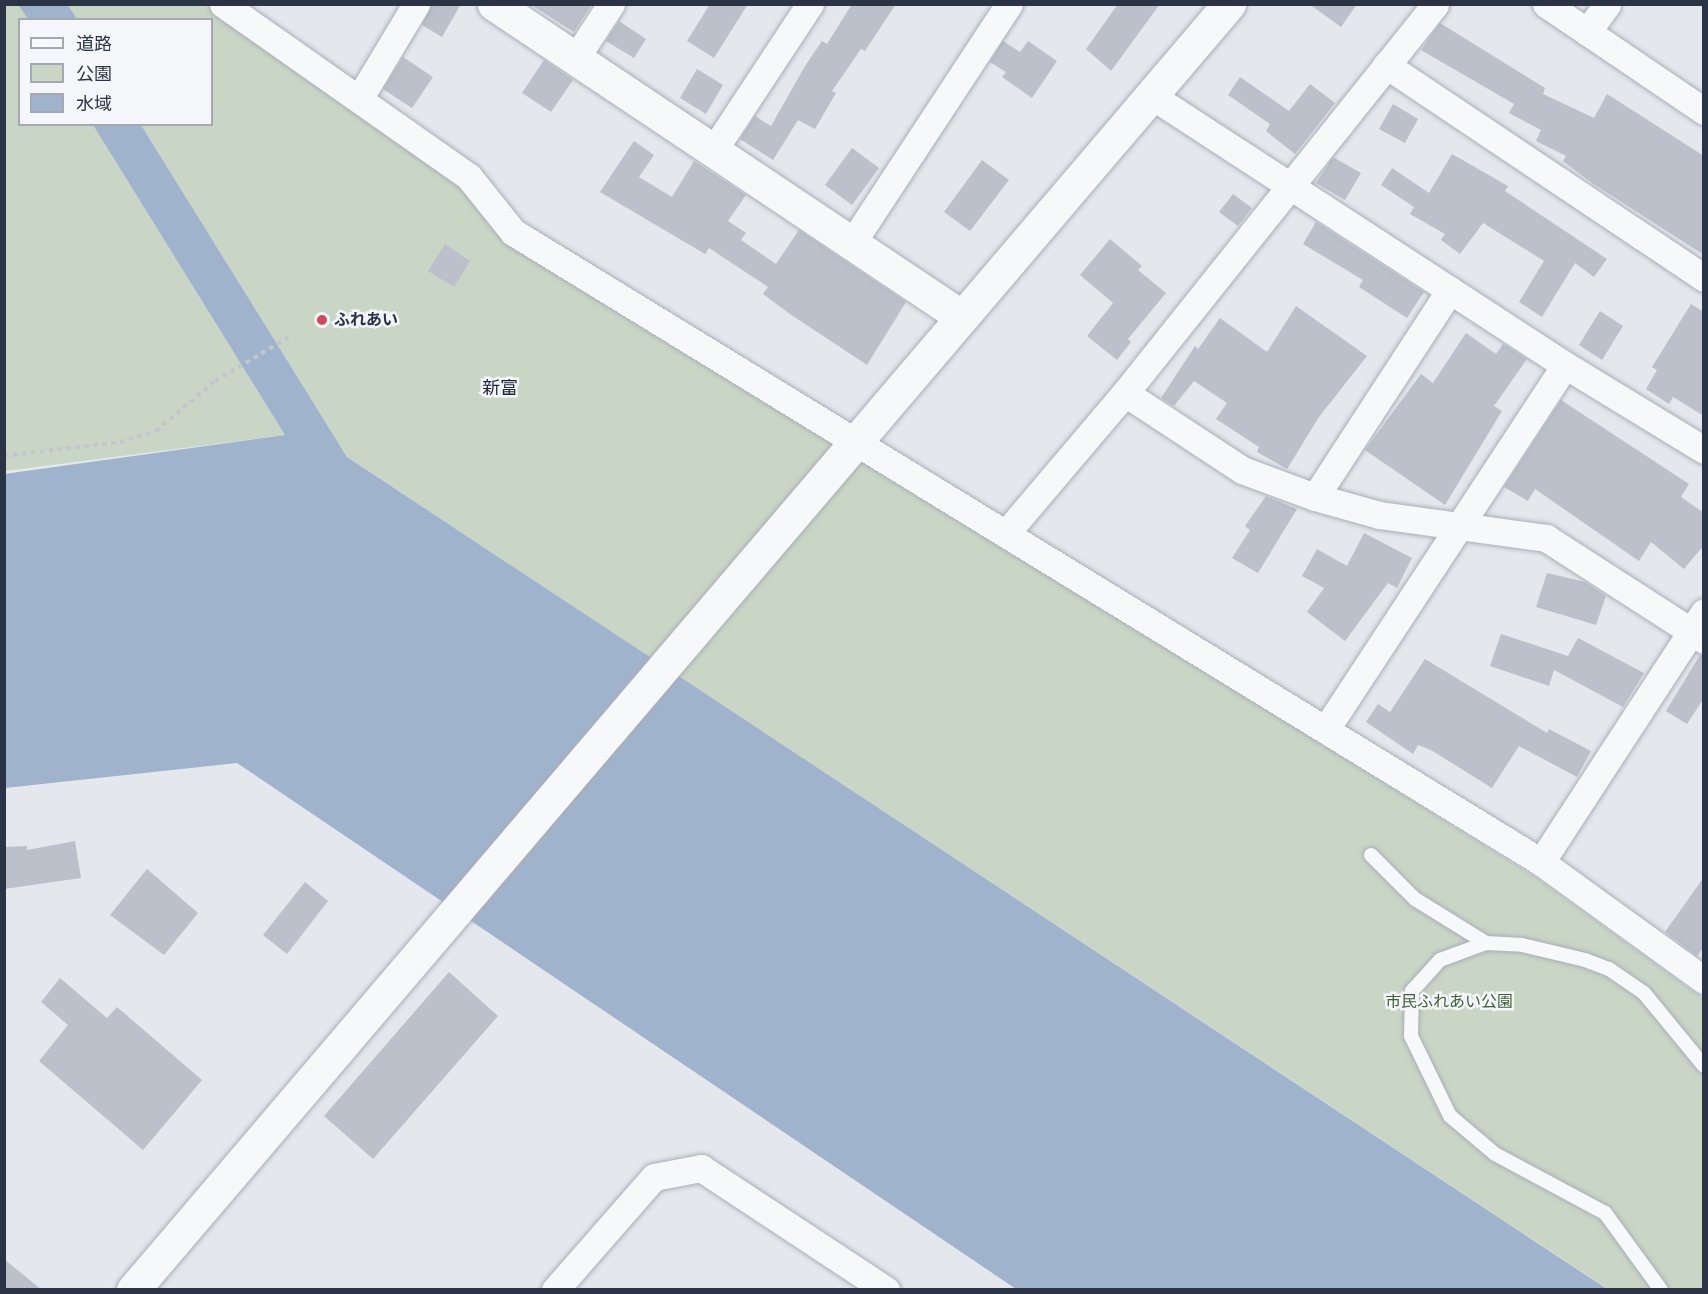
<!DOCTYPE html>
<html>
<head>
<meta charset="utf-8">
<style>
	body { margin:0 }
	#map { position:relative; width:1708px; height:1294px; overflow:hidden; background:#e4e7ec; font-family:Poppins,"Noto Sans JP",sans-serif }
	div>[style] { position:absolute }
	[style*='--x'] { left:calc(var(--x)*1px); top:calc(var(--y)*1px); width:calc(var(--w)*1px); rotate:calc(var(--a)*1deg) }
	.green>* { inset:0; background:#c9d6c5 }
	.water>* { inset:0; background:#9fb4cc }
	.building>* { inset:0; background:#bbc0ca }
	.path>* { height:4px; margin-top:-2px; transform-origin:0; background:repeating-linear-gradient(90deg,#c2c5cb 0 4.5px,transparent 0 9px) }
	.roads { filter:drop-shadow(0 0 2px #a9aeb7) drop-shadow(0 0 2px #a9aeb7) }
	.service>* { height:14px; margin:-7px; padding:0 7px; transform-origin:7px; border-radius:7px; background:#f7f8fa }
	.minor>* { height:27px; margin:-13.5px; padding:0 13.5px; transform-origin:13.5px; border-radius:13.5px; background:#f7f8fa }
	.tertiary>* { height:33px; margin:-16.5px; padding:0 16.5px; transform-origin:16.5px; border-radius:16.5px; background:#f7f8fa }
	.dots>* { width:16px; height:16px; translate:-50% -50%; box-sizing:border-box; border:3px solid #f4f6f9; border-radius:50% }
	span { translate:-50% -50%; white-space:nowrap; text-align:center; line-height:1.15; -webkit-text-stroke:5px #f4f6f9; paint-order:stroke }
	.poi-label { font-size:16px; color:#2b3445; font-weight:700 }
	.left { translate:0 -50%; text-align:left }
	.park-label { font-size:16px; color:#3f6138 }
	.neighbourhood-label { font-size:18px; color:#1d2536 }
	.frame { position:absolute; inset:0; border:6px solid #2b3445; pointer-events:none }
	.legend { position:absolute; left:18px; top:18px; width:195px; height:108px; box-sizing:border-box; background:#f4f6f9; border:2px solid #a4a8b1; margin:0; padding:8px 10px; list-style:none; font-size:18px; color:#2b3445 }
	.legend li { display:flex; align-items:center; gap:12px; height:30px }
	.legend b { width:30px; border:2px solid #a4a8b1 }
</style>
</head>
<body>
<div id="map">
	<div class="green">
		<div style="clip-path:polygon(4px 5px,18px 5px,28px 19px,20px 20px,20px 124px,93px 125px,285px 435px,5px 471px)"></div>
		<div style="clip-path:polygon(68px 5px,207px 5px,464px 183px,510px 236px,1538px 879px,1703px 998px,1703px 1289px,1608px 1289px,347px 457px,141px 125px,212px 124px,212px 20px,77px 19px)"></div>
	</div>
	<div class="water">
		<div style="clip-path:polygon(18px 5px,68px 5px,77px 19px,28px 19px)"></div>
		<div style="clip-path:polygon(93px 125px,141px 125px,347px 457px,1607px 1289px,1016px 1289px,237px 763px,5px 788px,4px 474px,285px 435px)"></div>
	</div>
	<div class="building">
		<div style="clip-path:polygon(432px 4px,461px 4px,442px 37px,422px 25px)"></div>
		<div style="clip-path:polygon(530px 4px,592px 4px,574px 32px)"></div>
		<div style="clip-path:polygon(710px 4px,748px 4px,714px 58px,687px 41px)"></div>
		<div style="clip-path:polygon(852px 4px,896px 4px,865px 51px,861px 49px,832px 91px,836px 93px,815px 129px,798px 120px,773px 160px,740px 139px,755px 116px,771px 126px,805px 66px,822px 41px,827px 44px)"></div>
		<div style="clip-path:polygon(1118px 4px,1160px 4px,1111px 71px,1086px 49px)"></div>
		<div style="clip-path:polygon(1309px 4px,1357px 4px,1341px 27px)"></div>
		<div style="clip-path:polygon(619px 21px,646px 39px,634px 58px,606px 41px)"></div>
		<div style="clip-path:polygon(1440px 23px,1545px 88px,1543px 94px,1594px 118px,1607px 94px,1704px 156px,1704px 255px,1592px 183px,1563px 161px,1566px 156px,1536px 141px,1541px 130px,1509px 113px,1514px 104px,1421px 50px)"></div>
		<div style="clip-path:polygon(1003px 41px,1020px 52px,1028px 41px,1057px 61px,1032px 98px,1002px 77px,1006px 72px,990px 62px)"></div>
		<div style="clip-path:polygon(403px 57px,433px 77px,412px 108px,383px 89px)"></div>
		<div style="clip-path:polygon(544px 60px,573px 80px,551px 112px,522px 93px)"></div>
		<div style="clip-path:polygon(697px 69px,723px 85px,706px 114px,680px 98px)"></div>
		<div style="clip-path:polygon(1240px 77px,1289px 111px,1310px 84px,1335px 103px,1295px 154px,1266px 131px,1270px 124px,1228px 95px)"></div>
		<div style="clip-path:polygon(1393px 104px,1418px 119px,1405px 143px,1379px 129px)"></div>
		<div style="clip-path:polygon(634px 141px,654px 155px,639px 177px,672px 197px,694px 161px,746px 195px,728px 221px,746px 233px,741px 240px,776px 264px,799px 230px,906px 302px,867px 365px,790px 314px,763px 294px,768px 287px,709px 248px,705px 254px,600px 192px)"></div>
		<div style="clip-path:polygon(852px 148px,879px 168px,852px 205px,825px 185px)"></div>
		<div style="clip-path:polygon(1452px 154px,1508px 186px,1505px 191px,1607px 259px,1594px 277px,1575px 263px,1542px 317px,1519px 302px,1544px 261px,1483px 223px,1460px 254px,1441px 240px,1445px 234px,1410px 214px,1414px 207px,1381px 185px,1392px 168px,1429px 193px)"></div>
		<div style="clip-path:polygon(1333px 157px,1361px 173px,1345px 200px,1316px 183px)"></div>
		<div style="clip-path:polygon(982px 160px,1009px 180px,970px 231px,944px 212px)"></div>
		<div style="clip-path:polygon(1233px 194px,1252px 208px,1238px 226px,1219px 212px)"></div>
		<div style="clip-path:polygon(1316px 222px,1424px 292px,1407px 318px,1359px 287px,1363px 280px,1303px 244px)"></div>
		<div style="clip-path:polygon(1110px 239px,1142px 266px,1138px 270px,1166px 293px,1128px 339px,1131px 342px,1117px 360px,1087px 336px,1113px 303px,1080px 275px)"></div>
		<div style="clip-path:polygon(445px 244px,470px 261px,454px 287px,428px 271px)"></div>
		<div style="clip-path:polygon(1691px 304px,1704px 312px,1704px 416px,1673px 397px,1669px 404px,1646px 389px,1657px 370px,1652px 367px)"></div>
		<div style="clip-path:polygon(1296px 306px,1367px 356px,1319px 417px,1287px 469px,1257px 452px,1259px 447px,1216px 419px,1227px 403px,1194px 381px,1174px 406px,1161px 398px,1195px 346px,1198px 349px,1220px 318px,1267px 352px)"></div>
		<div style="clip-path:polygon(1600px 311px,1623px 326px,1602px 360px,1579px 345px)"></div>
		<div style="clip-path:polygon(1466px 333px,1496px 354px,1503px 344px,1527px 359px,1494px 406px,1502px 411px,1445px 505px,1365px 450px,1421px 374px,1433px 383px)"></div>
		<div style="clip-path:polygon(1561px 400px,1689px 484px,1681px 497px,1704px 513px,1704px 545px,1684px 569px,1651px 542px,1639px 561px,1535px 489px,1528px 501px,1504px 487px)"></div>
		<div style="clip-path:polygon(1266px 496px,1297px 509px,1258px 573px,1232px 558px,1250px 530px,1245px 526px)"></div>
		<div style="clip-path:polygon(1364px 533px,1412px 558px,1397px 588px,1388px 583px,1345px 641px,1307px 612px,1324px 588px,1302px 576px,1317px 549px,1347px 566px)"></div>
		<div style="clip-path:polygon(1547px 573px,1585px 582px,1606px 596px,1596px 625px,1536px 607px)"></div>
		<div style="clip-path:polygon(1501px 634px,1568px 656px,1578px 638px,1644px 673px,1623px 707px,1554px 670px,1549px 686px,1490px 666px)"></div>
		<div style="clip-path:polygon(1700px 655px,1704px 656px,1704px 698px,1687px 724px,1666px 711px)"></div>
		<div style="clip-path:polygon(1425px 659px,1547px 733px,1549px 729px,1591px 751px,1577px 777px,1519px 746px,1492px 788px,1431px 750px,1418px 745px,1413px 754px,1366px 722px,1378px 704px,1390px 712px)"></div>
		<div style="clip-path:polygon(75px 841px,81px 878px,4px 889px,4px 847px,27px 846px,27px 850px)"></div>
		<div style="clip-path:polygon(147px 869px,198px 913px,164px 955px,110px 915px)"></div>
		<div style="clip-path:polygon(1704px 877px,1704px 947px,1697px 956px,1665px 932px)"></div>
		<div style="clip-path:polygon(305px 882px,328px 901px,287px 954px,263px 935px)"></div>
		<div style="clip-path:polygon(449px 972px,498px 1016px,373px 1159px,324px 1116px)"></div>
		<div style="clip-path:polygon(60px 978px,107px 1018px,117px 1007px,202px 1080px,143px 1150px,39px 1061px,68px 1025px,41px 1002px)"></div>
		<div style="clip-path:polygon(4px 1259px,42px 1290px,4px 1290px)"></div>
	</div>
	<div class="path">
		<div style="--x:4;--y:456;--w:117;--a:-6.9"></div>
		<div style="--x:120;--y:442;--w:38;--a:-17"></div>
		<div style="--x:156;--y:431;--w:77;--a:-40.3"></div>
		<div style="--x:215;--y:381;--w:86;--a:-30.7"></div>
	</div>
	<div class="roads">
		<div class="service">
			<div style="--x:1371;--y:855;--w:62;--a:45"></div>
			<div style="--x:1415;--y:899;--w:84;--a:31.8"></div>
			<div style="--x:1661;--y:1290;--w:95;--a:-126"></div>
			<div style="--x:1605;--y:1213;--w:125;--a:-151.8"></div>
			<div style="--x:1495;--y:1154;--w:59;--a:-139.8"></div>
			<div style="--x:1450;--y:1116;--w:89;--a:-116"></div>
			<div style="--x:1411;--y:1036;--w:45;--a:-88.7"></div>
			<div style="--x:1412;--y:991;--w:42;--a:-47.9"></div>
			<div style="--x:1440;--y:960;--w:49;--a:-20.3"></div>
			<div style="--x:1486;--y:943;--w:36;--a:3"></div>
			<div style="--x:1522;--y:945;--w:65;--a:13.4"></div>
			<div style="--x:1585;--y:960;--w:26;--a:21"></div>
			<div style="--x:1609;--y:969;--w:42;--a:34.4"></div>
			<div style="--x:1644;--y:993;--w:94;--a:50.6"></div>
		</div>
		<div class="minor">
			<div style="--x:223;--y:4;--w:301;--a:35.1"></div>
			<div style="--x:469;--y:177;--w:70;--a:51.3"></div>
			<div style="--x:513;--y:232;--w:1206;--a:31.5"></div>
			<div style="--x:1541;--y:862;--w:201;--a:35.9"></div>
			<div style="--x:1546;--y:4;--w:191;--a:34.1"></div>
			<div style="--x:1587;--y:32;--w:34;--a:-54"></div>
			<div style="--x:575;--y:59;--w:66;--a:-56.8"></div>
			<div style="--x:1386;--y:65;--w:383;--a:33.8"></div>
			<div style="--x:1149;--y:94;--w:496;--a:33.1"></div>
			<div style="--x:1565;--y:365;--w:163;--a:31.4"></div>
			<div style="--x:359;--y:99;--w:111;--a:-59"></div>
			<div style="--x:713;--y:151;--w:176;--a:-56.6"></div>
			<div style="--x:852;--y:243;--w:286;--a:-56.7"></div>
			<div style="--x:1125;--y:393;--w:140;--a:33.3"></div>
			<div style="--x:1242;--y:470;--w:78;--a:20.3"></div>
			<div style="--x:1315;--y:497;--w:66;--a:15.7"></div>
			<div style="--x:1379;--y:515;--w:169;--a:7.8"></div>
			<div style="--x:1546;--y:538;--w:188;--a:32.8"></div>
			<div style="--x:1315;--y:497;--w:247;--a:-56.9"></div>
			<div style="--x:1007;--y:532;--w:182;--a:-49.7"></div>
			<div style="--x:1125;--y:393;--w:497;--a:-51.4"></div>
			<div style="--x:1326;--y:729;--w:435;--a:-56.7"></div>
			<div style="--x:1541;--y:862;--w:298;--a:-56.9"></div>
			<div style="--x:555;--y:1290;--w:150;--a:-48.8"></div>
			<div style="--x:654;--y:1177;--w:48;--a:-10.8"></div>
			<div style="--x:701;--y:1168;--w:222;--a:33.4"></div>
		</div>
		<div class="tertiary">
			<div style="--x:494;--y:4;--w:563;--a:33.77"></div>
			<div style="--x:133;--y:1290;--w:1690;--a:-49.56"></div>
		</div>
	</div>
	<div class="dots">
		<div style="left:322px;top:320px;background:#d1495b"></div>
	</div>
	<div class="poi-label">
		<span class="left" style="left:334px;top:320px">ふれあい</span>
	</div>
	<div class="park-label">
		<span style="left:1449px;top:1002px">市民ふれあい公園</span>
	</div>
	<div class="neighbourhood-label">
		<span style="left:500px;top:388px">新富</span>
	</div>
	<div class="frame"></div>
	<ul class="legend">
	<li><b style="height:8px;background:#f7f8fa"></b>道路</li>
	<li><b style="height:16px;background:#c9d6c5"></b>公園</li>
	<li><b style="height:16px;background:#9fb4cc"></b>水域</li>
	</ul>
</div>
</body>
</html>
